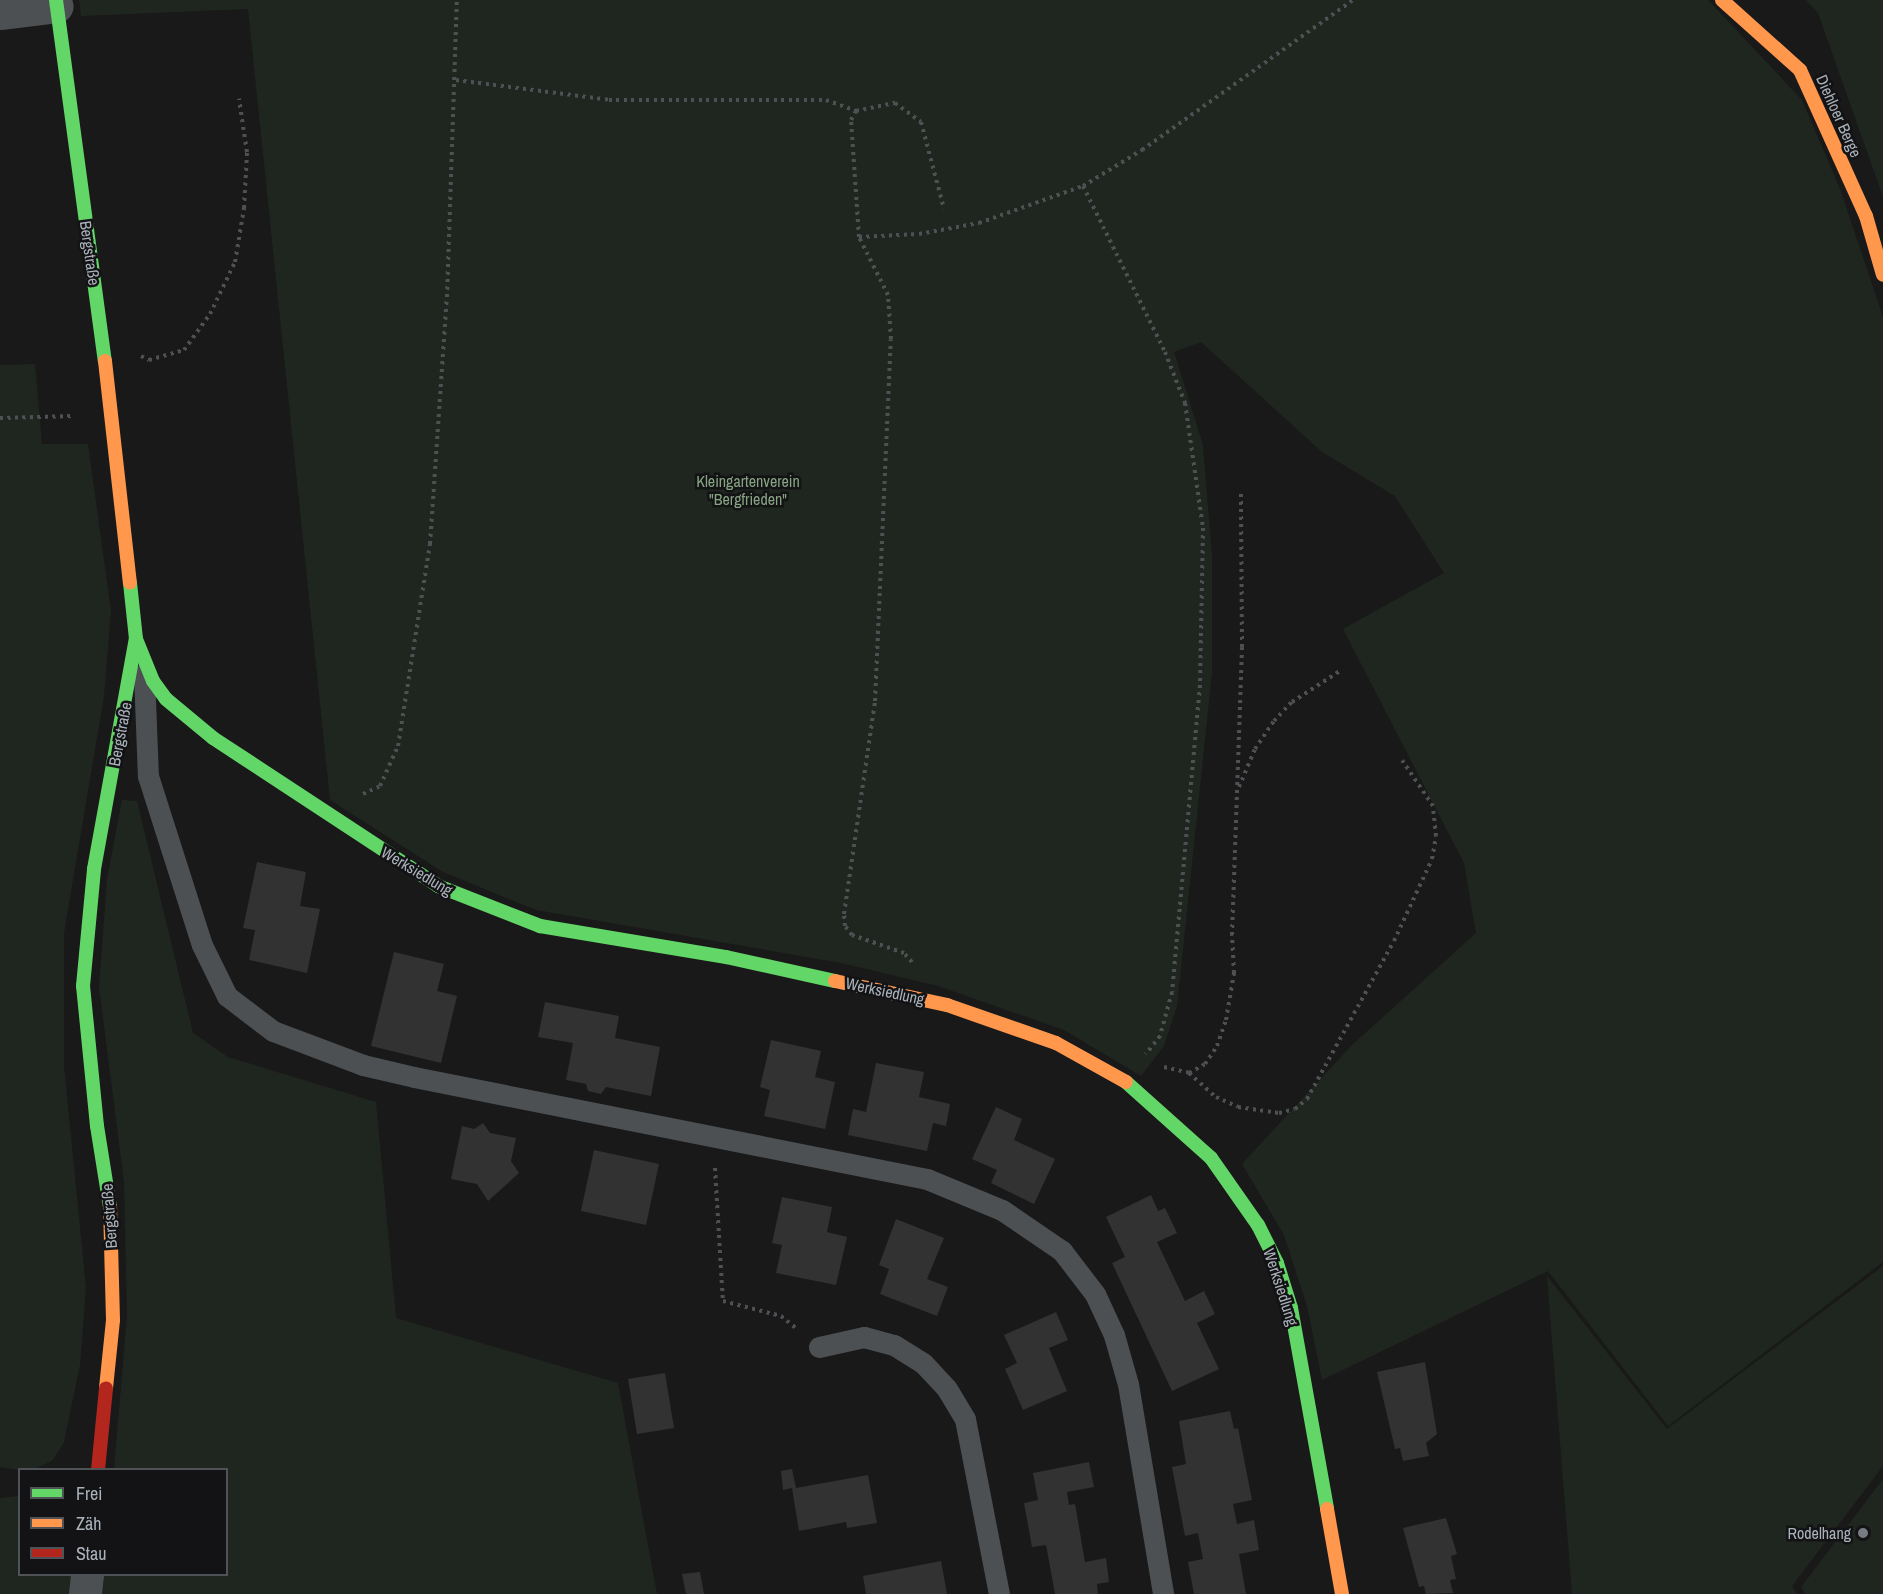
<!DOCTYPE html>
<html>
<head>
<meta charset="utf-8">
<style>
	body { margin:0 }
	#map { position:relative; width:1883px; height:1594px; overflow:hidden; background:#191919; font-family:"Archivo Narrow",sans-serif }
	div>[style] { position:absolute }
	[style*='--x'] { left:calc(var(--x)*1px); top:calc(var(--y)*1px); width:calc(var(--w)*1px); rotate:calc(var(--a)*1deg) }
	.green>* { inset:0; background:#1f261f }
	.building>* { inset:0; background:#323233 }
	.path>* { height:4px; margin-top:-2px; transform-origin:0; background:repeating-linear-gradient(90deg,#4f5054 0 3px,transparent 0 7.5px) }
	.lane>* { height:21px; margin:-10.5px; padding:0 10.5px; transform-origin:10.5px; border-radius:10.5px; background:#4d5052 }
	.street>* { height:33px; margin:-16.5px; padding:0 16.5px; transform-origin:16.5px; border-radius:16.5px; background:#4d5052 }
	.fast>* { height:14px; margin:-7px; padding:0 7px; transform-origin:7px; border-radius:7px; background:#63d668 }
	.slow>* { height:14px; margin:-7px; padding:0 7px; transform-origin:7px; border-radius:7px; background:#ff974d }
	.jam>* { height:14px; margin:-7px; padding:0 7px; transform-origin:7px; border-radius:7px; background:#b3261e }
	.dots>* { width:16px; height:16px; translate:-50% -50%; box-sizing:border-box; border:3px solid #131315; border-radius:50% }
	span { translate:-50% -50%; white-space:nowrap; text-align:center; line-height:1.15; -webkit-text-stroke:5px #131315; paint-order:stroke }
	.street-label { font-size:16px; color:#aab2ba }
	.park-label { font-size:16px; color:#87a482 }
	.poi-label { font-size:16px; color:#aab2ba }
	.right { translate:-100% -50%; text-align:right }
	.legend { position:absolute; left:18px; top:1468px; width:210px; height:108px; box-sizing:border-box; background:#131315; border:2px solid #4f5357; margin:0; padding:8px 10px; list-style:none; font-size:18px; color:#aab2ba }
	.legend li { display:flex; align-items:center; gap:12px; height:30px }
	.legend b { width:30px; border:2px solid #4f5357 }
</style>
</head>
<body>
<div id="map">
	<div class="green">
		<div style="clip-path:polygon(79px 0,1708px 0,1802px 100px,1840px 189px,1883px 317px,1883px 1262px,1668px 1426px,1548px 1271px,1322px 1380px,1307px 1306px,1284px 1235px,1242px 1164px,1352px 1045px,1476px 933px,1464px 863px,1343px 629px,1444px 573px,1395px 496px,1322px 452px,1201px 342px,1174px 352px,1203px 445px,1212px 556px,1212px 673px,1177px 1006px,1164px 1046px,1141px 1076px,1064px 1030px,938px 986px,841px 963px,536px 910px,443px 872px,330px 800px,248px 9px,81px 16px)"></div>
		<div style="clip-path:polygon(1806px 0,1883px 0,1883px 197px,1818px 13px)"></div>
		<div style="clip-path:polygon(35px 364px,42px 444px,88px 444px,111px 611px,104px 696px,64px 933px,64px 1066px,86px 1288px,80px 1365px,64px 1442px,52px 1461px,34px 1469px,19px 1470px,0 1467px,0 365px)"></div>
		<div style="clip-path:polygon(122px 800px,137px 801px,193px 1033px,228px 1057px,376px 1102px,396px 1318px,618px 1383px,657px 1594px,103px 1594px,104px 1575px,226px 1574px,226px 1470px,114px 1469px,127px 1316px,124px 1182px,99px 987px,107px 879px)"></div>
		<div style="clip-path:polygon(1883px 1266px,1883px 1466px,1792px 1586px,1797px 1594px,1572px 1594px,1547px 1276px,1667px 1429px)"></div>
		<div style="clip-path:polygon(1883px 1479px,1883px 1594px,1805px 1594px,1801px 1587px)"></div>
		<div style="clip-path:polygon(19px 1496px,20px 1574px,72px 1575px,70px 1594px,0 1594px,0 1498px)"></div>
	</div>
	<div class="building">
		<div style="clip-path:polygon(257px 862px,306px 872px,300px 906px,320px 909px,307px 973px,249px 960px,255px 930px,243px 928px)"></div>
		<div style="clip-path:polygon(394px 952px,444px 964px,437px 991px,457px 996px,441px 1063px,371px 1046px)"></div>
		<div style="clip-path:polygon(545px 1002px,619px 1016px,615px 1038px,660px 1047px,651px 1096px,606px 1087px,601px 1094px,588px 1091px,586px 1084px,566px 1080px,573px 1043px,538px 1037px)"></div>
		<div style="clip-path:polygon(771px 1040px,821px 1051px,815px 1077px,835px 1082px,825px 1129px,764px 1116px,770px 1090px,760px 1087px)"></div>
		<div style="clip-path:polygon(876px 1063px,924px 1072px,919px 1097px,950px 1104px,946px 1126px,933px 1123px,927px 1151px,848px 1135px,853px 1109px,866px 1112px)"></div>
		<div style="clip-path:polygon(996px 1107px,1022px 1119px,1014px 1140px,1055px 1159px,1034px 1204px,991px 1183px,997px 1170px,972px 1159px)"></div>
		<div style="clip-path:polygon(483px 1123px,490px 1133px,516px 1138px,511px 1161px,519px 1173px,488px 1201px,477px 1184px,451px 1179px,462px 1126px,474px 1129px)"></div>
		<div style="clip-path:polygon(594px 1150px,659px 1164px,646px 1225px,581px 1211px)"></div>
		<div style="clip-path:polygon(1151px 1195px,1158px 1211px,1165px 1208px,1177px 1233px,1157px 1242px,1185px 1301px,1204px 1291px,1215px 1314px,1197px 1323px,1219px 1369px,1172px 1391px,1112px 1263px,1125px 1257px,1106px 1217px)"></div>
		<div style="clip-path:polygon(782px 1197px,832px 1207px,827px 1232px,847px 1237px,836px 1285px,776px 1273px,782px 1245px,772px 1243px)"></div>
		<div style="clip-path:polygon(896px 1219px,944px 1238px,927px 1279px,948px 1287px,937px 1316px,880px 1294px,889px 1269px,879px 1265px)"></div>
		<div style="clip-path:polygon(1056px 1312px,1068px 1340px,1049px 1348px,1067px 1391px,1023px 1410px,1005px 1369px,1017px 1363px,1004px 1335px)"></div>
		<div style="clip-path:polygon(1425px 1362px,1437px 1434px,1426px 1443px,1429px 1456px,1403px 1461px,1400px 1448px,1395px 1449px,1377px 1372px)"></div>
		<div style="clip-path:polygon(665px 1373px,674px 1428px,637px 1434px,628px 1379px)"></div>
		<div style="clip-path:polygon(1230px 1411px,1234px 1429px,1238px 1428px,1252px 1500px,1233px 1504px,1237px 1524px,1254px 1520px,1259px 1550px,1239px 1554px,1246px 1594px,1194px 1594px,1188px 1562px,1203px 1559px,1198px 1533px,1185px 1536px,1172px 1467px,1186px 1464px,1179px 1421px)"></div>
		<div style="clip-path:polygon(1089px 1462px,1094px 1487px,1067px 1492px,1069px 1505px,1075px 1504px,1085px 1562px,1106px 1558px,1109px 1582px,1097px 1584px,1098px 1594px,1055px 1594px,1046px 1545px,1032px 1547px,1024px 1503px,1038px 1500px,1033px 1473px)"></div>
		<div style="clip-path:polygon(792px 1469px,796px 1488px,868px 1475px,877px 1523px,847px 1528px,846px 1522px,799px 1531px,792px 1488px,783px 1490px,781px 1471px)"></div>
		<div style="clip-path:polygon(1446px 1518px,1457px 1554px,1451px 1556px,1456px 1579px,1450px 1580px,1453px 1593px,1426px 1594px,1424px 1586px,1419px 1587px,1403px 1528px)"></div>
		<div style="clip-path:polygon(941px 1561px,947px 1594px,866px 1594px,863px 1576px)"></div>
		<div style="clip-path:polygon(700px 1572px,704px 1594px,686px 1594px,682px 1574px)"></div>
	</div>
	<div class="path">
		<div style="--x:456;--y:80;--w:154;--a:7.4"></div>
		<div style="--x:609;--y:100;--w:217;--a:0"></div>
		<div style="--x:826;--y:100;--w:32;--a:20"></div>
		<div style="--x:1083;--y:186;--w:185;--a:63.7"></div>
		<div style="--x:1165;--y:352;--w:55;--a:68.6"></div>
		<div style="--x:1185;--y:403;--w:126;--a:81.8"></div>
		<div style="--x:1203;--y:528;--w:157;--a:91.1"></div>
		<div style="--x:1200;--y:685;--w:308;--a:95.2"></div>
		<div style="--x:1172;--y:992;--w:46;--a:105.3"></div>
		<div style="--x:1160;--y:1036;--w:23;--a:128"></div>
		<div style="--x:859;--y:237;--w:117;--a:-93.9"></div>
		<div style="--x:851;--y:120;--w:10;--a:-61"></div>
		<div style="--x:856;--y:111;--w:40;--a:-12"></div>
		<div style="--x:895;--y:103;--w:32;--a:36"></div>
		<div style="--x:921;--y:122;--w:90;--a:75.2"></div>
		<div style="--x:141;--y:356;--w:9;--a:27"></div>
		<div style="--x:149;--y:360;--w:36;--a:-16"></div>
		<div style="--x:184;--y:350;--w:44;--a:-54.2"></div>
		<div style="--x:210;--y:314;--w:58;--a:-64.3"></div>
		<div style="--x:235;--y:262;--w:55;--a:-80.5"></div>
		<div style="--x:244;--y:208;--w:56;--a:-86.9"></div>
		<div style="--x:247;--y:152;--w:54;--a:-98.6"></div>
		<div style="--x:0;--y:418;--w:75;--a:-1.5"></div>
		<div style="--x:1239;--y:787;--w:41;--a:-67.2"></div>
		<div style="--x:1255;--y:749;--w:34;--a:-56"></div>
		<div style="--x:1274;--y:721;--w:26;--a:-47"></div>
		<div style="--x:1292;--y:702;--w:57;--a:-32.9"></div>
		<div style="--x:363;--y:794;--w:19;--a:-25"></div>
		<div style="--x:380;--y:786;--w:44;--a:-65.8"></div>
		<div style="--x:398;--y:746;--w:205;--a:-81"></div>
		<div style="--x:430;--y:544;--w:248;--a:-86.1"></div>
		<div style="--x:447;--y:297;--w:297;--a:-88.1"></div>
		<div style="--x:912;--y:962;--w:12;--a:-132"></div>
		<div style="--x:904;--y:953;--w:55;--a:-160.9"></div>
		<div style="--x:852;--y:935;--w:11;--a:-128"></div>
		<div style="--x:845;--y:926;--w:12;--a:-95"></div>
		<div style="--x:844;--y:914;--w:215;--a:-81.7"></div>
		<div style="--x:875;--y:701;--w:362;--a:-87.5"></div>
		<div style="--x:891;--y:339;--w:44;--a:-93.9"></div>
		<div style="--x:888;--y:295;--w:65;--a:-116.6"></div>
		<div style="--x:859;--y:237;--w:60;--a:-2.9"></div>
		<div style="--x:919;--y:234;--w:61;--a:-10.4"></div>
		<div style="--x:979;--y:223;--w:110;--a:-19.6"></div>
		<div style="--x:1083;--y:186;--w:69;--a:-31.4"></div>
		<div style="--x:1142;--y:150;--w:259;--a:-35.4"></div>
		<div style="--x:1164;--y:1067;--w:26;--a:13"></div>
		<div style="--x:1189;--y:1073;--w:18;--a:-29"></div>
		<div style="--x:1205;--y:1064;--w:22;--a:-56"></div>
		<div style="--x:1217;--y:1046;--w:28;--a:-71"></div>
		<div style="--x:1226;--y:1020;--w:48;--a:-80.3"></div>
		<div style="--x:1234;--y:973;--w:38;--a:-93"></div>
		<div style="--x:1232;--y:935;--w:288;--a:-88"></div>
		<div style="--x:1242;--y:647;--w:154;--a:-90.4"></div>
		<div style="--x:1189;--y:1073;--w:36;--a:42"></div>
		<div style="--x:1216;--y:1097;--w:24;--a:24"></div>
		<div style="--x:1238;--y:1107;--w:41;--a:8.3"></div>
		<div style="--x:1279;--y:1113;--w:16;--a:-14"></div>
		<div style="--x:1295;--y:1109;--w:16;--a:-40"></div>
		<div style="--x:1307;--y:1099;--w:180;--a:-61.2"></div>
		<div style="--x:1394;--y:941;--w:90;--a:-65.1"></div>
		<div style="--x:1432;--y:859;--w:23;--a:-80"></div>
		<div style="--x:1436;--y:836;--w:30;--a:-96"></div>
		<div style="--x:1433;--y:806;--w:55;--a:-124"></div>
		<div style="--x:715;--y:1168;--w:133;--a:86.6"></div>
		<div style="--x:723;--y:1301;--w:60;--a:14.5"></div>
		<div style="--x:781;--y:1316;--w:22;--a:39"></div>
	</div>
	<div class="lane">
		<div style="--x:144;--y:674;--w:102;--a:87.8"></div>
		<div style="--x:148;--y:776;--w:177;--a:72.3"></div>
		<div style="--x:202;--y:945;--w:57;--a:63.9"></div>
		<div style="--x:227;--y:996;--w:58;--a:37.3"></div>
		<div style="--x:273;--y:1031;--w:96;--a:20.7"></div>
		<div style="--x:363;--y:1065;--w:52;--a:13.2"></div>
		<div style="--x:414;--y:1077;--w:523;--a:11.25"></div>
		<div style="--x:927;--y:1179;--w:81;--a:22.5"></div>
		<div style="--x:1002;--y:1210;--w:73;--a:34.3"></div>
		<div style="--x:1062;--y:1251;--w:54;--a:52.5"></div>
		<div style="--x:1095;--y:1294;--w:45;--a:65.1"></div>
		<div style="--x:1114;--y:1335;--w:51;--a:74.1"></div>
		<div style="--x:1128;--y:1384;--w:213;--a:80.5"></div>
		<div style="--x:819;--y:1347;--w:46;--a:-12.5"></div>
		<div style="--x:864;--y:1337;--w:31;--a:15"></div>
		<div style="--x:894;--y:1345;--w:34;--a:32"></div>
		<div style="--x:923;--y:1363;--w:35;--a:47"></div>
		<div style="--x:947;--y:1389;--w:35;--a:59"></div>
		<div style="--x:965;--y:1419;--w:178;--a:79"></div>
	</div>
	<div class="street">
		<div style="--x:0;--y:13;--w:57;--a:-7"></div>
		<div style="--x:85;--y:1594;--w:20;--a:-84"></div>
	</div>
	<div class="fast">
		<div style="--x:56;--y:0;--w:364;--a:82.3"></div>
		<div style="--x:136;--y:639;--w:45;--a:68"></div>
		<div style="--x:153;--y:681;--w:22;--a:54"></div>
		<div style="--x:166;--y:699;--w:61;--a:39.7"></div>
		<div style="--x:213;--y:738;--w:269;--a:33.3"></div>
		<div style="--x:438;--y:886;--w:110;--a:21.4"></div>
		<div style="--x:540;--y:926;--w:189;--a:9.5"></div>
		<div style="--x:726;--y:957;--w:112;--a:12.4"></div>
		<div style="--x:1126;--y:1082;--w:114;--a:41.8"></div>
		<div style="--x:1211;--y:1158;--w:82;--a:55"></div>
		<div style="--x:1258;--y:1225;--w:42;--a:63.4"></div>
		<div style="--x:1277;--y:1263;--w:47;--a:72.7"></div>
		<div style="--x:1291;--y:1308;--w:204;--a:79.8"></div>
		<div style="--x:110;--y:1207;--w:82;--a:-99.1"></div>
		<div style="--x:97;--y:1126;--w:141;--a:-95.7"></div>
		<div style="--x:83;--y:986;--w:118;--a:-84.6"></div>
		<div style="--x:94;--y:869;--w:234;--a:-79.7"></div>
		<div style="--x:136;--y:639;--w:56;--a:-96.1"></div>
	</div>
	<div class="slow">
		<div style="--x:1722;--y:0;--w:105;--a:41.9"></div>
		<div style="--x:1800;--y:70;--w:160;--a:65.7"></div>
		<div style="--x:1866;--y:216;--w:61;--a:73.9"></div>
		<div style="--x:105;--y:361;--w:223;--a:83.6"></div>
		<div style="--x:835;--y:981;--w:115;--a:12.1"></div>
		<div style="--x:947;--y:1005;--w:115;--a:19.2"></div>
		<div style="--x:1056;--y:1043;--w:80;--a:29.1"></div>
		<div style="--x:106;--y:1388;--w:68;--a:-84.1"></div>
		<div style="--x:113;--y:1320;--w:113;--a:-91.5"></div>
		<div style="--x:1327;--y:1509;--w:86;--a:80"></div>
	</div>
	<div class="jam">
		<div style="--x:98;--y:1470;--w:82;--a:-84.4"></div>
	</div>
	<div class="dots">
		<div style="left:1863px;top:1533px;background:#777c82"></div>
	</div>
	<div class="street-label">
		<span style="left:1839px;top:116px;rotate:66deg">Diehloer Berge</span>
		<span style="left:90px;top:253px;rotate:82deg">Bergstraße</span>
		<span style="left:120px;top:734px;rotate:-79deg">Bergstraße</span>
		<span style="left:417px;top:871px;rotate:31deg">Werksiedlung</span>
		<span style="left:885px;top:991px;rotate:12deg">Werksiedlung</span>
		<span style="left:109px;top:1216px;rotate:-94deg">Bergstraße</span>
		<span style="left:1281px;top:1287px;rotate:72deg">Werksiedlung</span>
	</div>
	<div class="park-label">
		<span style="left:748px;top:490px">Kleingartenverein<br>"Bergfrieden"</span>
	</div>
	<div class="poi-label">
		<span class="right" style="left:1851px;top:1533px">Rodelhang</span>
	</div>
	<ul class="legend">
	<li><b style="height:8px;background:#63d668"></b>Frei</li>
	<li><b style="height:8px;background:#ff974d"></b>Zäh</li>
	<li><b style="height:8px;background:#b3261e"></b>Stau</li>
	</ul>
</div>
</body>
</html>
